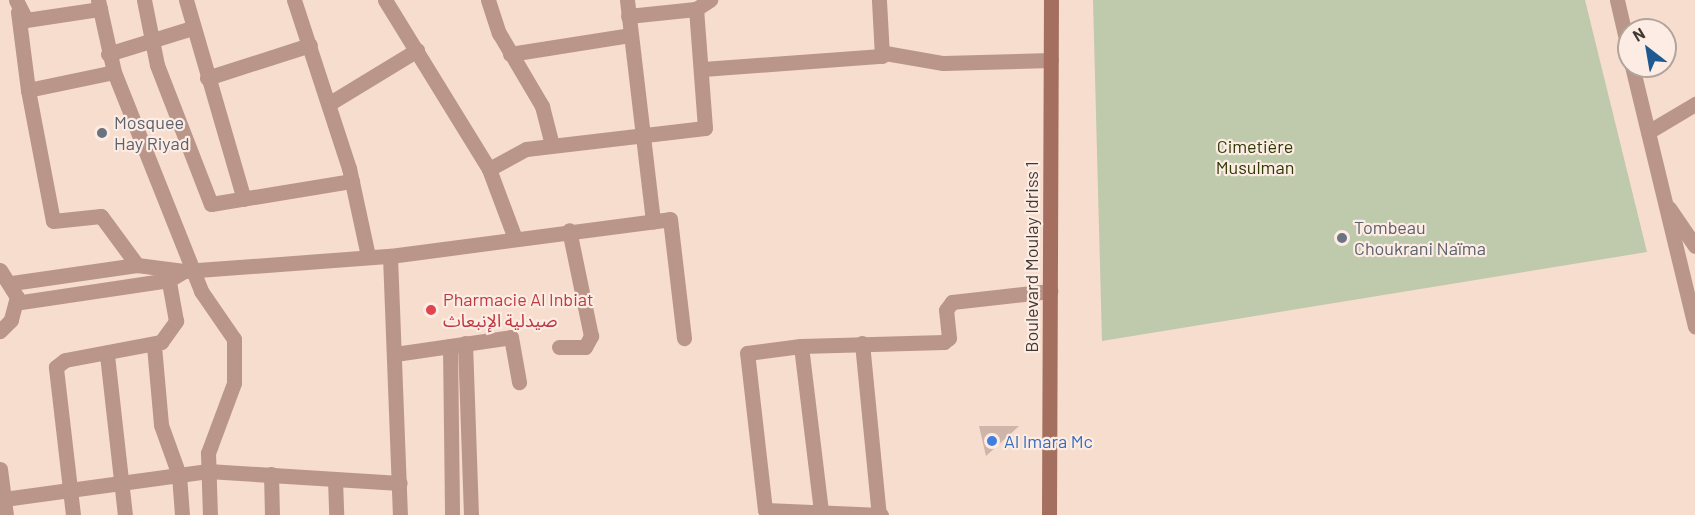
<!DOCTYPE html>
<html>
<head>
<meta charset="utf-8">
<style>
	body { margin:0 }
	#map { position:relative; width:1695px; height:515px; overflow:hidden; background:#f6ddcd; font-family:Barlow,"Noto Sans Arabic",sans-serif }
	div>[style] { position:absolute }
	[style*='--x'] { left:calc(var(--x)*1px); top:calc(var(--y)*1px); width:calc(var(--w)*1px); rotate:calc(var(--a)*1deg) }
	.green>* { inset:0; background:#bfc9ac }
	.building>* { inset:0; background:#cfb5a9 }
	.minor>* { height:15px; margin:-7.5px; padding:0 7.5px; transform-origin:7.5px; border-radius:7.5px; background:#ba9589 }
	.tertiary>* { height:15px; margin:-7.5px; padding:0 7.5px; transform-origin:7.5px; border-radius:7.5px; background:#ba9589 }
	.secondary>* { height:15px; margin:-7.5px; padding:0 7.5px; transform-origin:7.5px; border-radius:7.5px; background:#a46f5e }
	.dots>* { width:16px; height:16px; translate:-50% -50%; box-sizing:border-box; border:3px solid #fcece3; border-radius:50% }
	span { translate:-50% -50%; white-space:nowrap; text-align:center; line-height:1.15; -webkit-text-stroke:4.5px #fcece3; paint-order:stroke }
	.worship-label { font-size:18px; color:#5b616d }
	.left { translate:0 -50%; text-align:left }
	.park-label { font-size:18px; color:#2d3902 }
	.street-label { font-size:18px; color:#423832 }
	.health-label { font-size:18px; color:#be3a42 }
	.shop-label { font-size:18px; color:#366cbe }
	.north { position:absolute; left:1617px; top:18px; width:60px; height:60px; box-sizing:border-box; background:#fcece3; border:2px solid #b2a49c; border-radius:50%; rotate:329deg; font-size:16px; font-weight:700; line-height:24px; text-align:center; color:#423832 }
	.north::after { content:''; display:block; margin:auto; width:21px; height:27px; background:#1e5a91; clip-path:polygon(50% 0,100% 100%,50% 72%,0 100%) }
</style>
</head>
<body>
<div id="map">
	<div class="green">
		<div style="clip-path:polygon(1093px 0,1585px 0,1647px 252px,1102px 341px)"></div>
	</div>
	<div class="building">
		<div style="clip-path:polygon(979px 426px,1019px 426px,986px 456px)"></div>
	</div>
	<div class="minor">
		<div style="--x:16;--y:0;--w:22;--a:63"></div>
		<div style="--x:26;--y:20;--w:75;--a:-8.5"></div>
		<div style="--x:98;--y:0;--w:74;--a:77.5"></div>
		<div style="--x:114;--y:72;--w:236;--a:68.3"></div>
		<div style="--x:201;--y:291;--w:58;--a:55.5"></div>
		<div style="--x:234;--y:339;--w:44;--a:90"></div>
		<div style="--x:234;--y:383;--w:75;--a:110.4"></div>
		<div style="--x:208;--y:453;--w:62;--a:88.2"></div>
		<div style="--x:144;--y:0;--w:66;--a:78.7"></div>
		<div style="--x:157;--y:65;--w:149;--a:68.8"></div>
		<div style="--x:211;--y:204;--w:143;--a:-9.3"></div>
		<div style="--x:186;--y:0;--w:207;--a:73.8"></div>
		<div style="--x:294;--y:0;--w:177;--a:71.9"></div>
		<div style="--x:349;--y:168;--w:90;--a:77.8"></div>
		<div style="--x:385;--y:0;--w:198;--a:58.4"></div>
		<div style="--x:489;--y:169;--w:72;--a:69.5"></div>
		<div style="--x:488;--y:0;--w:35;--a:72"></div>
		<div style="--x:499;--y:33;--w:85;--a:59.5"></div>
		<div style="--x:542;--y:106;--w:40;--a:75.6"></div>
		<div style="--x:627;--y:0;--w:223;--a:83.3"></div>
		<div style="--x:1617;--y:0;--w:53;--a:77"></div>
		<div style="--x:18;--y:12;--w:79;--a:82.7"></div>
		<div style="--x:628;--y:16;--w:68;--a:-5.9"></div>
		<div style="--x:885;--y:53;--w:59;--a:9.8"></div>
		<div style="--x:943;--y:63;--w:108;--a:-1.6"></div>
		<div style="--x:108;--y:54;--w:88;--a:-17.2"></div>
		<div style="--x:510;--y:54;--w:121;--a:-9"></div>
		<div style="--x:1632;--y:66;--w:268;--a:76.4"></div>
		<div style="--x:703;--y:69;--w:179;--a:-4.2"></div>
		<div style="--x:882;--y:56;--w:56;--a:-93.1"></div>
		<div style="--x:114;--y:72;--w:88;--a:168.2"></div>
		<div style="--x:28;--y:90;--w:133;--a:79.2"></div>
		<div style="--x:53;--y:221;--w:48;--a:-5.9"></div>
		<div style="--x:101;--y:216;--w:61;--a:53.7"></div>
		<div style="--x:207;--y:78;--w:108;--a:-17.8"></div>
		<div style="--x:330;--y:103;--w:102;--a:-31.3"></div>
		<div style="--x:1648;--y:132;--w:55;--a:-30.8"></div>
		<div style="--x:489;--y:169;--w:42;--a:-28.4"></div>
		<div style="--x:526;--y:149;--w:180;--a:-6.7"></div>
		<div style="--x:705;--y:128;--w:119;--a:-94.3"></div>
		<div style="--x:696;--y:9;--w:17;--a:-33"></div>
		<div style="--x:1669;--y:208;--w:46;--a:55.6"></div>
		<div style="--x:390;--y:256;--w:259;--a:87.8"></div>
		<div style="--x:0;--y:270;--w:32;--a:58"></div>
		<div style="--x:17;--y:297;--w:24;--a:105"></div>
		<div style="--x:11;--y:320;--w:16;--a:135"></div>
		<div style="--x:184;--y:271;--w:207;--a:-4.2"></div>
		<div style="--x:390;--y:256;--w:282;--a:-7.5"></div>
		<div style="--x:670;--y:219;--w:120;--a:83.3"></div>
		<div style="--x:12;--y:283;--w:126;--a:-8.2"></div>
		<div style="--x:137;--y:265;--w:47;--a:7.3"></div>
		<div style="--x:184;--y:271;--w:17;--a:149"></div>
		<div style="--x:169;--y:280;--w:155;--a:171.5"></div>
		<div style="--x:465;--y:343;--w:172;--a:88"></div>
		<div style="--x:862;--y:343;--w:173;--a:84.4"></div>
		<div style="--x:154;--y:346;--w:79;--a:84.9"></div>
		<div style="--x:161;--y:425;--w:53;--a:70.2"></div>
		<div style="--x:179;--y:475;--w:40;--a:85.7"></div>
		<div style="--x:450;--y:346;--w:169;--a:89.3"></div>
		<div style="--x:801;--y:346;--w:166;--a:83.1"></div>
		<div style="--x:559;--y:347;--w:26;--a:0"></div>
		<div style="--x:585;--y:347;--w:13;--a:-61"></div>
		<div style="--x:591;--y:336;--w:108;--a:-101.7"></div>
		<div style="--x:395;--y:354;--w:117;--a:-8.3"></div>
		<div style="--x:511;--y:337;--w:46;--a:79.9"></div>
		<div style="--x:107;--y:355;--w:161;--a:83.6"></div>
		<div style="--x:271;--y:474;--w:41;--a:88.6"></div>
		<div style="--x:335;--y:479;--w:36;--a:88"></div>
		<div style="--x:4;--y:499;--w:206;--a:-7.8"></div>
		<div style="--x:208;--y:471;--w:192;--a:3.6"></div>
		<div style="--x:73;--y:515;--w:149;--a:-96.6"></div>
		<div style="--x:56;--y:367;--w:11;--a:-38"></div>
		<div style="--x:65;--y:360;--w:98;--a:-10.6"></div>
		<div style="--x:161;--y:342;--w:26;--a:-54"></div>
		<div style="--x:176;--y:321;--w:51;--a:-100.2"></div>
		<div style="--x:881;--y:515;--w:116;--a:-177.5"></div>
		<div style="--x:765;--y:510;--w:158;--a:-96.5"></div>
		<div style="--x:747;--y:353;--w:54;--a:-7.4"></div>
		<div style="--x:801;--y:346;--w:143;--a:-1.6"></div>
		<div style="--x:944;--y:342;--w:6;--a:-39"></div>
		<div style="--x:949;--y:338;--w:28;--a:-96"></div>
		<div style="--x:946;--y:310;--w:10;--a:-53"></div>
		<div style="--x:952;--y:302;--w:99;--a:-6.4"></div>
	</div>
	<div class="tertiary">
		<div style="--x:0;--y:469;--w:46;--a:82.6"></div>
	</div>
	<div class="secondary">
		<div style="--x:1049;--y:515;--w:515;--a:-89.78"></div>
	</div>
	<div class="dots">
		<div style="left:102px;top:133px;background:#6b7280"></div>
		<div style="left:1342px;top:238px;background:#6b7280"></div>
		<div style="left:431px;top:310px;background:#e0444e"></div>
		<div style="left:992px;top:441px;background:#3f7fe0"></div>
	</div>
	<div class="worship-label">
		<span class="left" style="left:114px;top:133px">Mosquee<br>Hay Riyad</span>
		<span class="left" style="left:1354px;top:238px">Tombeau<br>Choukrani Naïma</span>
	</div>
	<div class="park-label">
		<span style="left:1255px;top:157px">Cimetière<br>Musulman</span>
	</div>
	<div class="street-label">
		<span style="left:1031px;top:257px;rotate:-90deg">Boulevard Moulay Idriss 1</span>
	</div>
	<div class="health-label">
		<span class="left" style="left:443px;top:310px">Pharmacie Al Inbiat<br>صيدلية الإنبعاث</span>
	</div>
	<div class="shop-label">
		<span class="left" style="left:1004px;top:441px">Al Imara Mc</span>
	</div>
	<div class="north">N</div>
</div>
</body>
</html>
